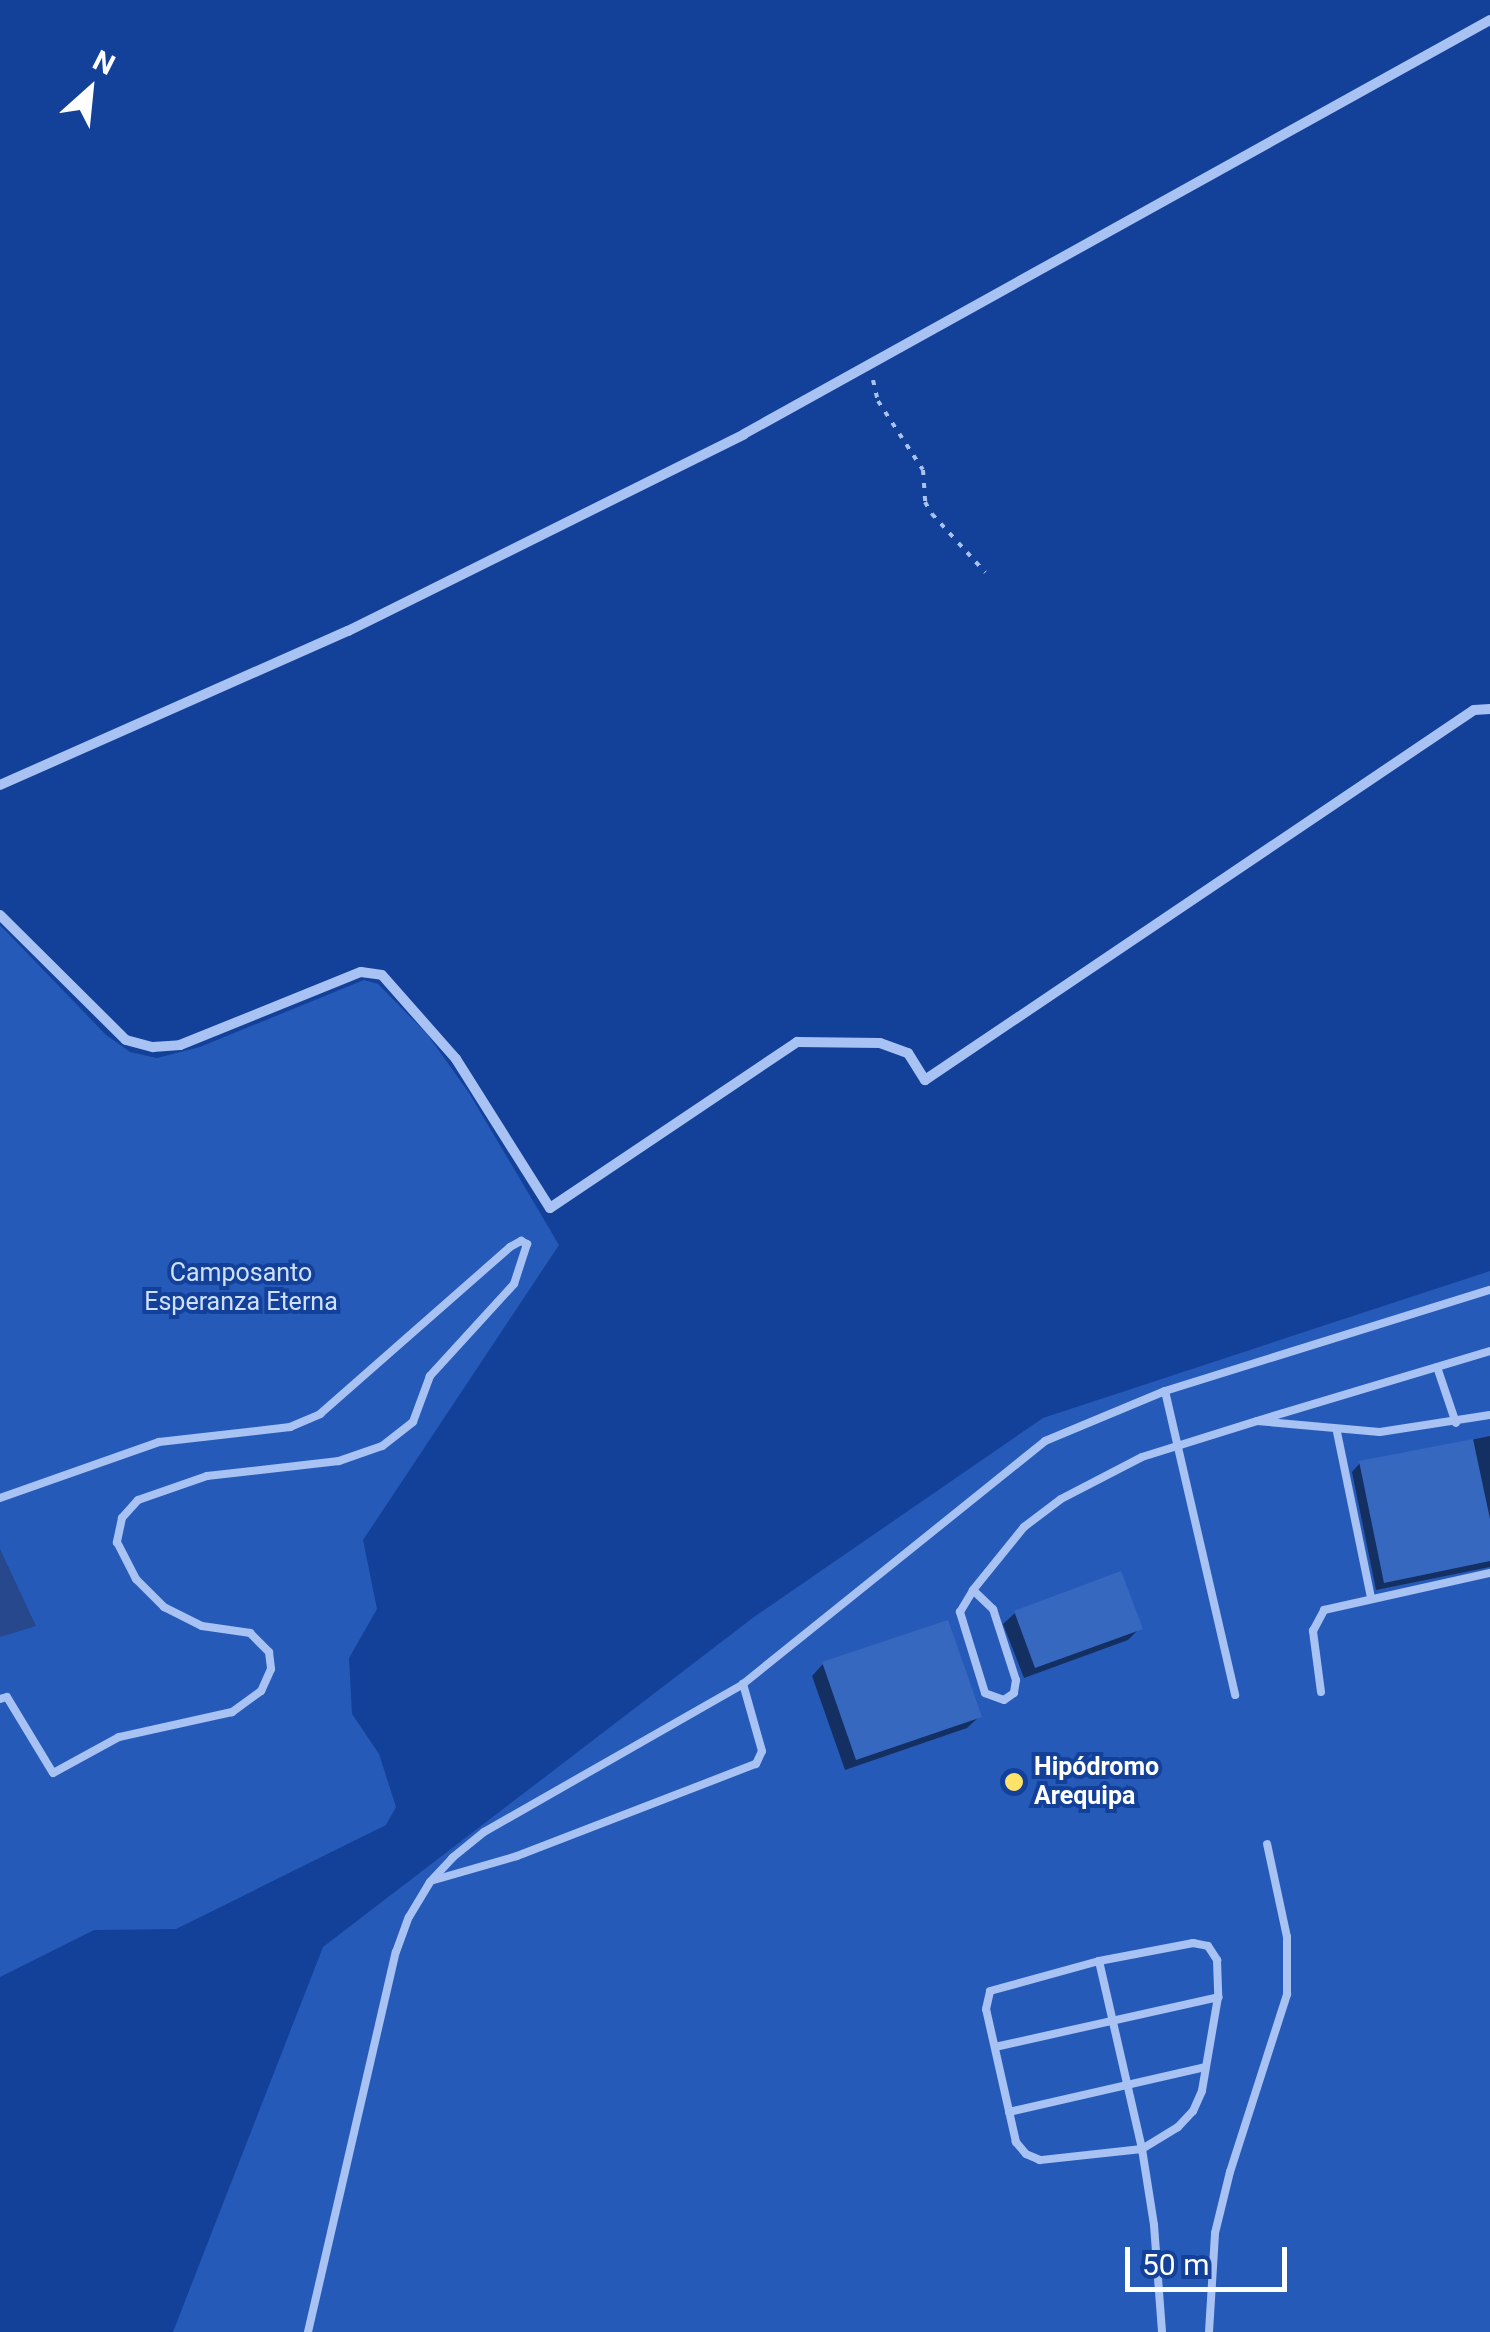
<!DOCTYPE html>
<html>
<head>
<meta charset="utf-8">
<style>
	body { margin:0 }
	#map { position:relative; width:1490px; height:2332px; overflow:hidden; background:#13419a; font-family:Roboto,sans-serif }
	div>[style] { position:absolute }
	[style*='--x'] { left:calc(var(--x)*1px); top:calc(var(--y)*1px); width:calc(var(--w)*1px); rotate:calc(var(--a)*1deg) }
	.green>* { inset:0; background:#265ab9 }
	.water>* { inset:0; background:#27488c }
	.shadow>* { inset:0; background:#0007 }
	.building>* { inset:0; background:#3768c0 }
	.path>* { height:4px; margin-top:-2px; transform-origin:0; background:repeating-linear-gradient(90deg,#a7c2f3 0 5px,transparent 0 13px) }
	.service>* { height:8px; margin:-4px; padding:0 4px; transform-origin:4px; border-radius:4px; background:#a7c2f3 }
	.minor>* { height:10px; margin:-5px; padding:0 5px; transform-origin:5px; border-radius:5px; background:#a7c2f3 }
	.dots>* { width:28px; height:28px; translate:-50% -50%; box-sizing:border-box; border:5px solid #13419a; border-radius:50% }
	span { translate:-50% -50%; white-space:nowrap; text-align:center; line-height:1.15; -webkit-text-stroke:8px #13419a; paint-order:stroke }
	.park-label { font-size:25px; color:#cfe0fd }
	.poi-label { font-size:25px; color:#fff; font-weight:700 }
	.left { translate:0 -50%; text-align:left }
	.north { position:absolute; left:40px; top:40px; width:100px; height:100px; -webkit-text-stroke:8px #13419a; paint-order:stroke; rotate:27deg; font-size:28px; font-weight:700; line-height:40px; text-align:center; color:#fff }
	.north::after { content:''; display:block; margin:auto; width:35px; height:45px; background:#fff; clip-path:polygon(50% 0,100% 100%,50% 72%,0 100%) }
	.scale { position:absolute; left:1125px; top:2247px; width:162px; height:45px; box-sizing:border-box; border:5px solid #fff; border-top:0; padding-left:12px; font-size:30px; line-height:35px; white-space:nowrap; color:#fff; -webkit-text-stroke:8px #13419a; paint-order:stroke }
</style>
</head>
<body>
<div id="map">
	<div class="green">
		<div style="clip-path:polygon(0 925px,106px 1035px,130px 1052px,157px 1058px,200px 1047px,364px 980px,378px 984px,427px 1034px,469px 1093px,559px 1245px,363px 1540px,377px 1609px,349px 1658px,352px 1714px,379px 1754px,396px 1807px,386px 1825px,176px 1929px,94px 1930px,0 1977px)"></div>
		<div style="clip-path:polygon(1490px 1271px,1490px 2332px,173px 2332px,323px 1947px,754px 1617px,1043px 1418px)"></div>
	</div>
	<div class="water">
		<div style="clip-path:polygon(0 1549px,36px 1626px,0 1637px)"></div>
	</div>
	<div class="shadow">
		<div style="clip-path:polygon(1490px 1436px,1490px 1567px,1376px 1590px,1352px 1472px,1360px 1463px)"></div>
		<div style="clip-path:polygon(1015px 1613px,1140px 1628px,1128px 1640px,1024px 1678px,1003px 1624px)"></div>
		<div style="clip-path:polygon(823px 1664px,979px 1717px,967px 1728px,845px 1770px,812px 1676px)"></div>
	</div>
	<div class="building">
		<div style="clip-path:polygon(1473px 1439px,1490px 1519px,1490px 1561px,1384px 1583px,1359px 1461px)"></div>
		<div style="clip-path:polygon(1121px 1571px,1143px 1629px,1035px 1668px,1014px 1611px)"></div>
		<div style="clip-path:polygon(948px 1620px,982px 1717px,856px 1760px,822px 1662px)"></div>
	</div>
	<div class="path">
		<div style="--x:873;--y:380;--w:22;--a:77"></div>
		<div style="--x:878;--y:401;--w:82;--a:56.9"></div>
		<div style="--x:923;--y:470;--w:32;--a:86"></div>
		<div style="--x:925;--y:502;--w:14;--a:60"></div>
		<div style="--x:932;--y:514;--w:79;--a:47.6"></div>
	</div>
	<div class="service">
		<div style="--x:1437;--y:1367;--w:59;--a:71.3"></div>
		<div style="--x:1165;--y:1391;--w:312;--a:77"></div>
		<div style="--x:1260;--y:1420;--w:240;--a:-16.7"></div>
		<div style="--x:1337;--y:1432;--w:169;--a:78.4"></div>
		<div style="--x:0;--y:1498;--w:169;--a:-19.4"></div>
		<div style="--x:159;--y:1442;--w:132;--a:-6.5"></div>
		<div style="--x:290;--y:1427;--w:33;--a:-23"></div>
		<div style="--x:320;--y:1414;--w:253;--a:-41.3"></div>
		<div style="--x:510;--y:1247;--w:13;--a:-29"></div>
		<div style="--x:521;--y:1241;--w:7;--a:27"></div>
		<div style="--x:527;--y:1244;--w:42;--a:108"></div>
		<div style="--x:514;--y:1284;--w:125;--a:132.4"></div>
		<div style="--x:430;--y:1376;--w:49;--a:110.3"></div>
		<div style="--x:413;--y:1422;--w:39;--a:142"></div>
		<div style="--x:382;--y:1446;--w:46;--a:160.8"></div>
		<div style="--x:339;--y:1461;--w:133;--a:173.5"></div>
		<div style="--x:207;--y:1476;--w:73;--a:160.8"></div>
		<div style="--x:138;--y:1500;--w:24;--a:132"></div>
		<div style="--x:122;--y:1518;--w:25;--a:102"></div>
		<div style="--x:117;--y:1542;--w:42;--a:62.8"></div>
		<div style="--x:136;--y:1579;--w:40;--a:45"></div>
		<div style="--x:164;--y:1607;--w:42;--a:26.6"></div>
		<div style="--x:202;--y:1626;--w:49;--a:8.3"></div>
		<div style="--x:250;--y:1633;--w:27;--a:45"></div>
		<div style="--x:269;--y:1652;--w:17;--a:83"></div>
		<div style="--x:271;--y:1669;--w:24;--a:114"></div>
		<div style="--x:261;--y:1691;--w:36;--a:144"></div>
		<div style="--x:232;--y:1712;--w:116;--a:167.5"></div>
		<div style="--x:119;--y:1737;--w:75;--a:151.4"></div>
		<div style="--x:53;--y:1773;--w:89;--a:-121.2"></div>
		<div style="--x:7;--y:1697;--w:7;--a:164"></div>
		<div style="--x:973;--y:1590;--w:28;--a:44"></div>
		<div style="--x:993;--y:1609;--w:75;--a:72.1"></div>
		<div style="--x:1016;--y:1680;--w:13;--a:99"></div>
		<div style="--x:1014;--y:1693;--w:12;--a:145"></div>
		<div style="--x:1004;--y:1700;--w:20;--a:-160"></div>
		<div style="--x:985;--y:1693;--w:85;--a:-107.2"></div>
		<div style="--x:960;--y:1612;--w:26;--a:-59"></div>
		<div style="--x:973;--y:1590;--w:81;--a:-51"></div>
		<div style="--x:1024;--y:1527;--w:46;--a:-37.1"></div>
		<div style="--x:1061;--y:1499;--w:91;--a:-27.4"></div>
		<div style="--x:1142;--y:1457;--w:121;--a:-17.4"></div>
		<div style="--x:1257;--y:1421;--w:123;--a:5.1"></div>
		<div style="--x:1380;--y:1432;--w:111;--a:-8.8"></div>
		<div style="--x:1321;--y:1692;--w:62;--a:-97.5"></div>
		<div style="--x:1313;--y:1631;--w:24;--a:-62"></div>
		<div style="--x:1324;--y:1610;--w:170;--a:-12.6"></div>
		<div style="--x:434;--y:1880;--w:86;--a:-16.1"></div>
		<div style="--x:517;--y:1856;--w:256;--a:-21.1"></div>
		<div style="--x:756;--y:1764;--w:14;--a:-65"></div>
		<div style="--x:762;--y:1751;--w:70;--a:-105.8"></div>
		<div style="--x:1193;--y:1943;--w:15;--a:11"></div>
		<div style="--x:1208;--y:1946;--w:17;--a:57"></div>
		<div style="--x:1217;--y:1960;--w:37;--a:88"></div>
		<div style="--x:1218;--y:1997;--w:95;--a:99.7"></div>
		<div style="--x:1202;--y:2091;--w:22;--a:114"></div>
		<div style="--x:1193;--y:2111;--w:22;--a:133"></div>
		<div style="--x:1178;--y:2127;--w:42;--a:148.6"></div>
		<div style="--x:1142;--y:2149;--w:103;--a:173.8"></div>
		<div style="--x:1040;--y:2160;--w:15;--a:-157"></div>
		<div style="--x:1026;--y:2154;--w:16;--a:-130"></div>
		<div style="--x:1016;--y:2142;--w:136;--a:-102.7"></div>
		<div style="--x:986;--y:2009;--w:18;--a:-77"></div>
		<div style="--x:990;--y:1991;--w:113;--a:-15.4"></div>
		<div style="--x:1099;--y:1961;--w:96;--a:-10.8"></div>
		<div style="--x:1099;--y:1961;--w:193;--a:77.1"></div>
		<div style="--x:1142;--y:2149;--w:77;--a:81"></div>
		<div style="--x:1154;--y:2225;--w:107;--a:85.7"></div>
		<div style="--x:995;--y:2047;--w:229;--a:-12.6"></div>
		<div style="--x:1009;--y:2112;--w:201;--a:-12.9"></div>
		<div style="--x:308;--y:2332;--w:390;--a:-77"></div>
		<div style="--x:396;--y:1952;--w:37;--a:-70"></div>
		<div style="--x:409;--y:1917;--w:41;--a:-59"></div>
		<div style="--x:430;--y:1882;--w:33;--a:-47"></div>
		<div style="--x:452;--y:1858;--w:41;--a:-39.1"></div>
		<div style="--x:484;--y:1832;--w:298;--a:-29.7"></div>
		<div style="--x:743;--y:1684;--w:388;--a:-38.8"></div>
		<div style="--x:1045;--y:1441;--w:130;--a:-22.6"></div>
		<div style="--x:1165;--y:1391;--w:340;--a:-17.3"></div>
		<div style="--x:1209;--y:2332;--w:99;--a:-86.5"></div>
		<div style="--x:1215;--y:2233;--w:63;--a:-76.2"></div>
		<div style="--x:1230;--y:2172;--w:187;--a:-72.2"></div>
		<div style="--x:1287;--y:1994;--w:57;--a:-90"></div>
		<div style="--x:1287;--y:1937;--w:95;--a:-102.1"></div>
	</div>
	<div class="minor">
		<div style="--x:0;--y:785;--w:381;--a:-23.9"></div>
		<div style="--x:348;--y:631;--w:442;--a:-26.4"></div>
		<div style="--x:744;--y:434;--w:853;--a:-29.03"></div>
		<div style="--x:0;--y:915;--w:177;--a:44.8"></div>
		<div style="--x:126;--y:1040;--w:28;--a:15"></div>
		<div style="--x:153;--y:1047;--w:27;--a:-4"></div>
		<div style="--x:180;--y:1045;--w:195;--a:-22"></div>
		<div style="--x:361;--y:972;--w:21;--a:8"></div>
		<div style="--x:382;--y:975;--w:112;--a:48.6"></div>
		<div style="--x:456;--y:1059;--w:176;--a:57.8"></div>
		<div style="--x:550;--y:1208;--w:298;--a:-33.9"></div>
		<div style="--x:797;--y:1042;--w:83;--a:0.7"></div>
		<div style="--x:880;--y:1043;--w:30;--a:20"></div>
		<div style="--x:908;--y:1053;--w:32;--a:58"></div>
		<div style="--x:925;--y:1080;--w:662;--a:-33.98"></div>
		<div style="--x:1474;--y:710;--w:16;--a:-4"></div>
	</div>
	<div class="dots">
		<div style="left:1014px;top:1782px;background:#ffe269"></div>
	</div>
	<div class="park-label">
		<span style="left:241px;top:1288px">Camposanto<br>Esperanza Eterna</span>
	</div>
	<div class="poi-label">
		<span class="left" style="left:1034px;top:1782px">Hipódromo<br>Arequipa</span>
	</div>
	<div class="north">N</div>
	<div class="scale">50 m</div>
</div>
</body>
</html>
